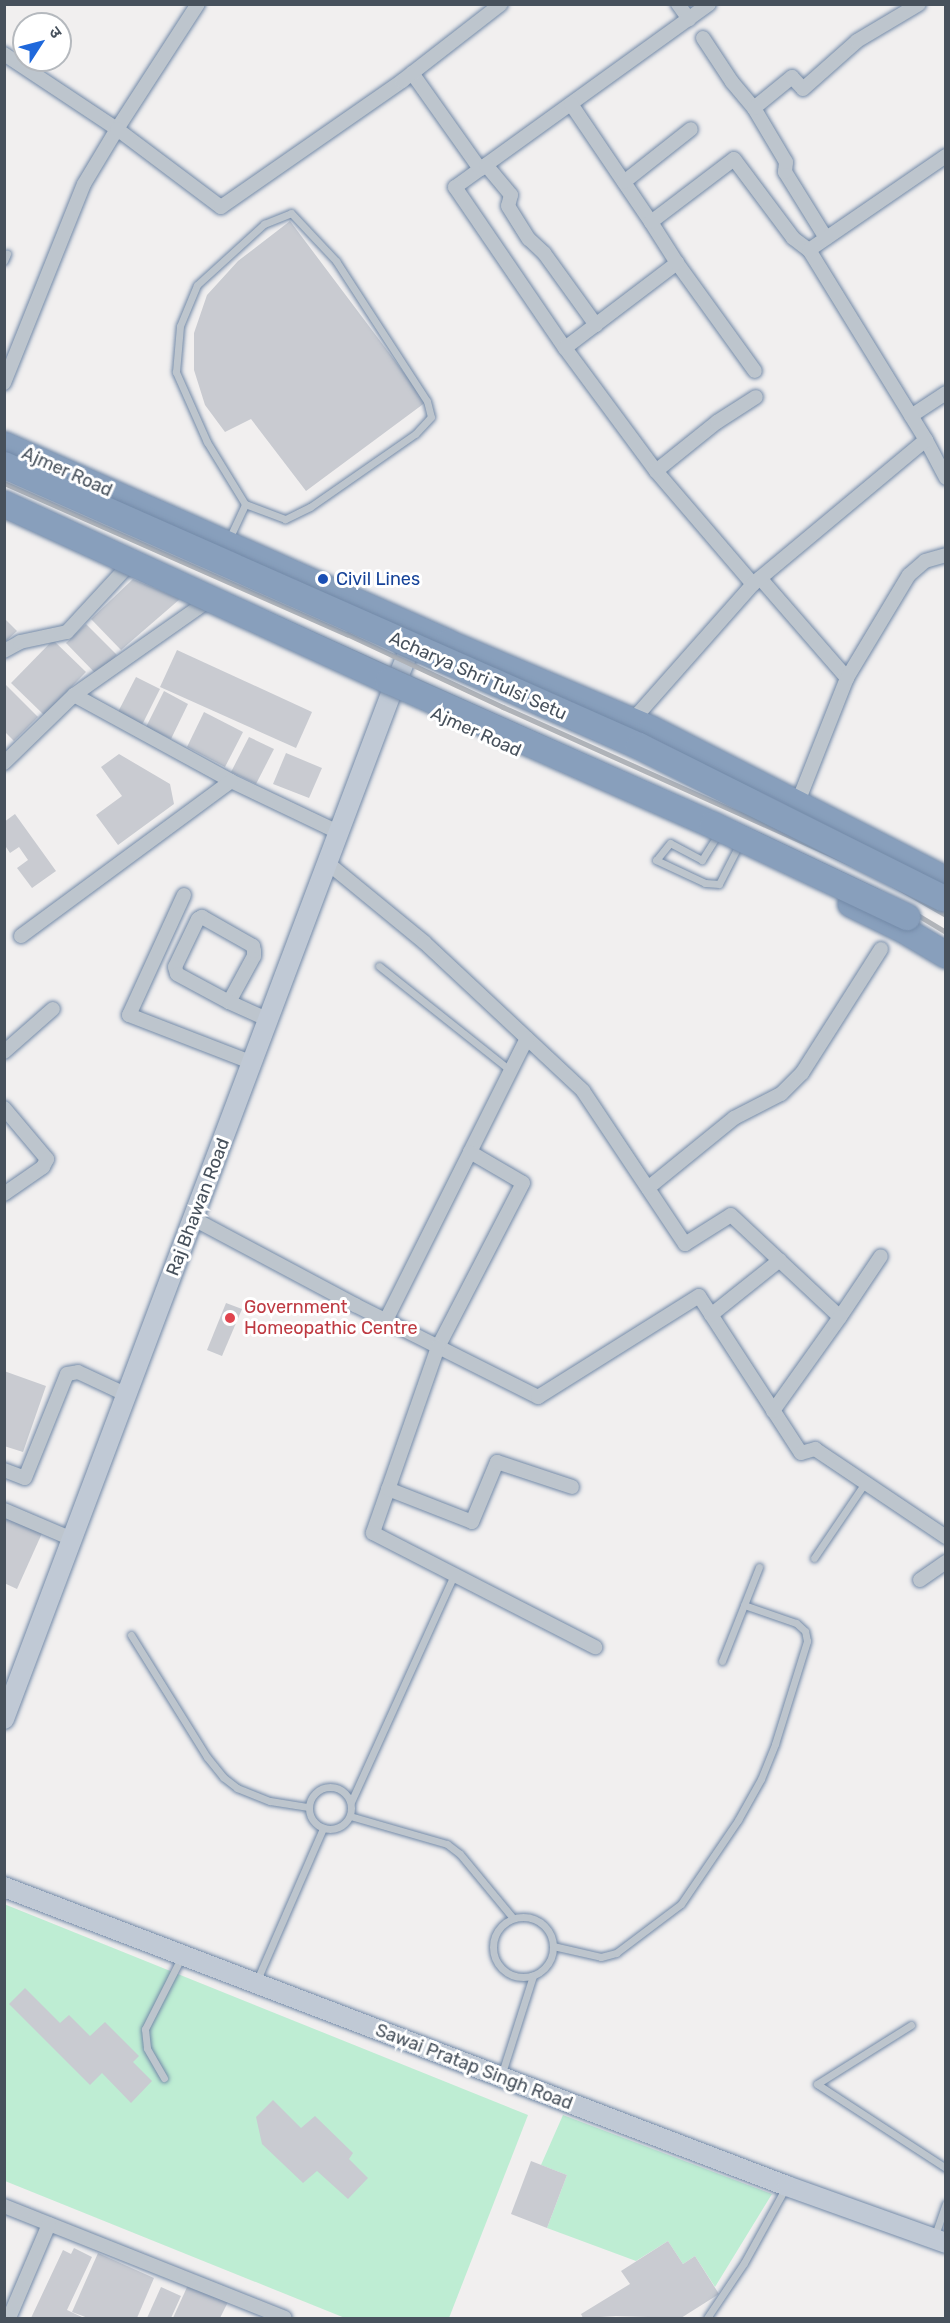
<!DOCTYPE html>
<html>
<head>
<meta charset="utf-8">
<style>
	body { margin:0 }
	#map { position:relative; width:950px; height:2323px; overflow:hidden; background:#f1efef; font-family:Rubik,"Noto Sans Devanagari",sans-serif }
	div>[style] { position:absolute }
	[style*='--x'] { left:calc(var(--x)*1px); top:calc(var(--y)*1px); width:calc(var(--w)*1px); rotate:calc(var(--a)*1deg) }
	.green>* { inset:0; background:#beedd3 }
	.building>* { inset:0; background:#c9cbd1 }
	.roads { filter:drop-shadow(0 0 2px #738aa8) drop-shadow(0 0 2px #738aa8) }
	.lane>* { height:7px; margin:-3.5px; padding:0 3.5px; transform-origin:3.5px; border-radius:3.5px; background:#bdc5cd }
	.lane>.ring { margin:-3.5px; padding:0; box-sizing:content-box; background:none; border:7px solid #bdc5cd; border-radius:50% }
	.street>* { height:14px; margin:-7px; padding:0 7px; transform-origin:7px; border-radius:7px; background:#bdc5cd }
	.secondary>* { height:20px; margin:-10px; padding:0 10px; transform-origin:10px; border-radius:10px; background:#c0c9d5 }
	.highway>* { height:26px; margin:-13px; padding:0 13px; transform-origin:13px; border-radius:13px; background:#889fbc }
	.rail>* { height:4.5px; margin:-2.25px; padding:0 2.25px; transform-origin:2.25px; border-radius:2.25px; background:#b1b4b9 }
	.bridges { filter:drop-shadow(0 0 2px #738aa8) drop-shadow(0 0 2px #738aa8) }
	.highway-bridge>* { height:26px; margin:-13px; padding:0 13px; transform-origin:13px; border-radius:13px; background:#889fbc }
	.dots>* { width:16px; height:16px; translate:-50% -50%; box-sizing:border-box; border:3px solid #fff; border-radius:50% }
	span { translate:-50% -50%; white-space:nowrap; text-align:center; line-height:1.15; -webkit-text-stroke:6px #fff; paint-order:stroke }
	.street-label { font-size:18px; color:#47515c }
	.transit-label { font-size:18px; color:#164399 }
	.left { translate:0 -50%; text-align:left }
	.health-label { font-size:18px; color:#be3a42 }
	.frame { position:absolute; inset:0; border:6px solid #47515c; pointer-events:none }
	.north { position:absolute; left:12px; top:12px; width:60px; height:60px; box-sizing:border-box; background:#fff; border:2px solid #b5b9be; border-radius:50%; rotate:54deg; font-size:16px; font-weight:700; line-height:24px; text-align:center; color:#47515c }
	.north::after { content:''; display:block; margin:auto; width:21px; height:27px; background:#1f68db; clip-path:polygon(50% 0,100% 100%,50% 72%,0 100%) }
</style>
</head>
<body>
<div id="map">
	<div class="green">
		<div style="clip-path:polygon(4px 1904px,528px 2115px,449px 2318px,345px 2318px,5px 2181px)"></div>
		<div style="clip-path:polygon(563px 2115px,772px 2194px,715px 2287px,695px 2256px,683px 2264px,668px 2241px,636px 2261px,547px 2228px,567px 2175px,541px 2165px)"></div>
	</div>
	<div class="building">
		<div style="clip-path:polygon(290px 221px,426px 402px,306px 491px,251px 419px,225px 432px,205px 405px,194px 370px,194px 333px,207px 295px,238px 261px)"></div>
		<div style="clip-path:polygon(133px 579px,180px 599px,121px 650px,91px 619px)"></div>
		<div style="clip-path:polygon(4px 618px,17px 631px,4px 643px)"></div>
		<div style="clip-path:polygon(86px 624px,117px 655px,96px 674px,66px 643px)"></div>
		<div style="clip-path:polygon(53px 640px,86px 672px,44px 715px,11px 683px)"></div>
		<div style="clip-path:polygon(177px 650px,312px 712px,296px 748px,160px 687px)"></div>
		<div style="clip-path:polygon(136px 677px,160px 689px,142px 725px,118px 712px)"></div>
		<div style="clip-path:polygon(4px 683px,38px 717px,14px 741px,4px 731px)"></div>
		<div style="clip-path:polygon(164px 691px,188px 704px,171px 739px,146px 727px)"></div>
		<div style="clip-path:polygon(204px 712px,243px 732px,225px 767px,187px 747px)"></div>
		<div style="clip-path:polygon(249px 737px,274px 749px,256px 784px,231px 772px)"></div>
		<div style="clip-path:polygon(286px 753px,322px 768px,309px 798px,273px 784px)"></div>
		<div style="clip-path:polygon(119px 754px,170px 784px,174px 804px,118px 845px,96px 815px,122px 796px,101px 767px)"></div>
		<div style="clip-path:polygon(15px 814px,56px 871px,32px 888px,17px 868px,28px 860px,19px 847px,10px 853px,4px 844px,4px 822px)"></div>
		<div style="clip-path:polygon(226px 1303px,242px 1309px,222px 1356px,207px 1350px)"></div>
		<div style="clip-path:polygon(4px 1371px,46px 1386px,23px 1452px,4px 1446px)"></div>
		<div style="clip-path:polygon(7px 1514px,43px 1531px,17px 1589px,4px 1583px,4px 1519px)"></div>
		<div style="clip-path:polygon(25px 1988px,60px 2023px,69px 2015px,90px 2036px,105px 2022px,139px 2056px,133px 2062px,152px 2081px,131px 2103px,102px 2073px,90px 2085px,9px 2004px)"></div>
		<div style="clip-path:polygon(273px 2100px,301px 2128px,315px 2116px,353px 2153px,349px 2159px,368px 2178px,348px 2199px,317px 2171px,303px 2183px,262px 2144px,256px 2117px)"></div>
		<div style="clip-path:polygon(531px 2161px,567px 2175px,547px 2228px,511px 2214px)"></div>
		<div style="clip-path:polygon(668px 2241px,683px 2264px,695px 2256px,719px 2294px,681px 2318px,616px 2316px,583px 2318px,581px 2314px,630px 2284px,621px 2271px)"></div>
		<div style="clip-path:polygon(74px 2248px,92px 2257px,67px 2310px,84px 2318px,31px 2318px,63px 2250px,71px 2254px)"></div>
		<div style="clip-path:polygon(98px 2253px,154px 2278px,137px 2318px,88px 2318px,72px 2312px)"></div>
		<div style="clip-path:polygon(188px 2285px,228px 2302px,220px 2318px,173px 2318px)"></div>
		<div style="clip-path:polygon(161px 2287px,181px 2296px,171px 2318px,147px 2318px)"></div>
	</div>
	<div class="roads">
		<div class="lane">
			<div style="--x:4;--y:261;--w:8;--a:-67"></div>
			<div style="--x:229;--y:539;--w:38;--a:-65"></div>
			<div style="--x:245;--y:504;--w:73;--a:-121.5"></div>
			<div style="--x:207;--y:442;--w:77;--a:-113.9"></div>
			<div style="--x:176;--y:372;--w:46;--a:-85"></div>
			<div style="--x:180;--y:326;--w:44;--a:-67.5"></div>
			<div style="--x:197;--y:285;--w:91;--a:-42.3"></div>
			<div style="--x:264;--y:224;--w:29;--a:-22"></div>
			<div style="--x:291;--y:213;--w:66;--a:46.8"></div>
			<div style="--x:336;--y:261;--w:167;--a:57"></div>
			<div style="--x:427;--y:401;--w:16;--a:76"></div>
			<div style="--x:431;--y:417;--w:23;--a:133"></div>
			<div style="--x:415;--y:434;--w:128;--a:145.2"></div>
			<div style="--x:310;--y:507;--w:28;--a:154"></div>
			<div style="--x:285;--y:519;--w:43;--a:-159.4"></div>
			<div style="--x:715;--y:839;--w:25;--a:122"></div>
			<div style="--x:702;--y:860;--w:36;--a:-152"></div>
			<div style="--x:670;--y:843;--w:22;--a:129"></div>
			<div style="--x:656;--y:860;--w:54;--a:25.1"></div>
			<div style="--x:705;--y:883;--w:14;--a:4"></div>
			<div style="--x:719;--y:884;--w:39;--a:-63"></div>
			<div style="--x:379;--y:966;--w:169;--a:38.5"></div>
			<div style="--x:814;--y:1558;--w:91;--a:-55.8"></div>
			<div style="--x:131;--y:1635;--w:144;--a:58.1"></div>
			<div style="--x:207;--y:1757;--w:26;--a:51"></div>
			<div style="--x:223;--y:1777;--w:18;--a:38"></div>
			<div style="--x:237;--y:1788;--w:35;--a:22"></div>
			<div style="--x:270;--y:1801;--w:39;--a:9"></div>
			<div style="--x:722;--y:1661;--w:101;--a:-68.5"></div>
			<div class="ring" style="left:309px;top:1787px;width:35px;height:35px"></div>
			<div style="--x:351;--y:1802;--w:249;--a:-65.6"></div>
			<div style="--x:350;--y:1816;--w:101;--a:16.1"></div>
			<div style="--x:447;--y:1844;--w:16;--a:38"></div>
			<div style="--x:460;--y:1854;--w:83;--a:50.4"></div>
			<div class="ring" style="left:493px;top:1917px;width:53px;height:53px"></div>
			<div style="--x:553;--y:1946;--w:49;--a:12.9"></div>
			<div style="--x:601;--y:1957;--w:16;--a:-15"></div>
			<div style="--x:616;--y:1953;--w:81;--a:-37"></div>
			<div style="--x:681;--y:1904;--w:102;--a:-55.8"></div>
			<div style="--x:738;--y:1820;--w:47;--a:-60.7"></div>
			<div style="--x:761;--y:1779;--w:38;--a:-68"></div>
			<div style="--x:775;--y:1744;--w:108;--a:-72.7"></div>
			<div style="--x:807;--y:1641;--w:10;--a:-101"></div>
			<div style="--x:805;--y:1631;--w:12;--a:-138"></div>
			<div style="--x:796;--y:1623;--w:55;--a:-160.9"></div>
			<div style="--x:257;--y:1980;--w:166;--a:-66.5"></div>
			<div style="--x:911;--y:2025;--w:111;--a:147.9"></div>
			<div style="--x:817;--y:2084;--w:154;--a:33.1"></div>
			<div style="--x:501;--y:2076;--w:105;--a:-72.3"></div>
			<div style="--x:164;--y:2078;--w:34;--a:-120"></div>
			<div style="--x:147;--y:2048;--w:19;--a:-96"></div>
			<div style="--x:145;--y:2029;--w:82;--a:-63.1"></div>
			<div style="--x:934;--y:2238;--w:36;--a:-71"></div>
			<div style="--x:707;--y:2318;--w:66;--a:-56.1"></div>
			<div style="--x:744;--y:2263;--w:87;--a:-61.1"></div>
		</div>
		<div class="street">
			<div style="--x:678;--y:4;--w:19;--a:54"></div>
			<div style="--x:709;--y:4;--w:313;--a:144.2"></div>
			<div style="--x:455;--y:187;--w:195;--a:55.7"></div>
			<div style="--x:565;--y:348;--w:153;--a:53.5"></div>
			<div style="--x:656;--y:471;--w:149;--a:49.4"></div>
			<div style="--x:703;--y:38;--w:53;--a:56.6"></div>
			<div style="--x:732;--y:82;--w:34;--a:50"></div>
			<div style="--x:4;--y:54;--w:136;--a:33.6"></div>
			<div style="--x:117;--y:129;--w:149;--a:-57.1"></div>
			<div style="--x:412;--y:73;--w:118;--a:54.7"></div>
			<div style="--x:571;--y:104;--w:143;--a:55.9"></div>
			<div style="--x:486;--y:165;--w:39;--a:50"></div>
			<div style="--x:511;--y:195;--w:11;--a:105"></div>
			<div style="--x:508;--y:206;--w:39;--a:58"></div>
			<div style="--x:529;--y:239;--w:21;--a:43"></div>
			<div style="--x:544;--y:253;--w:89;--a:54.2"></div>
			<div style="--x:624;--y:182;--w:85;--a:-38.3"></div>
			<div style="--x:826;--y:238;--w:78;--a:-121.8"></div>
			<div style="--x:785;--y:172;--w:10;--a:-84"></div>
			<div style="--x:786;--y:162;--w:63;--a:-120.7"></div>
			<div style="--x:754;--y:108;--w:49;--a:-39.2"></div>
			<div style="--x:792;--y:77;--w:16;--a:47"></div>
			<div style="--x:803;--y:89;--w:72;--a:-41.6"></div>
			<div style="--x:857;--y:41;--w:72;--a:-30.8"></div>
			<div style="--x:677;--y:263;--w:133;--a:54.2"></div>
			<div style="--x:565;--y:348;--w:141;--a:-37.2"></div>
			<div style="--x:677;--y:263;--w:49;--a:-122.4"></div>
			<div style="--x:651;--y:222;--w:104;--a:-37.2"></div>
			<div style="--x:734;--y:159;--w:99;--a:53.2"></div>
			<div style="--x:793;--y:238;--w:20;--a:37"></div>
			<div style="--x:4;--y:383;--w:214;--a:-68.1"></div>
			<div style="--x:84;--y:184;--w:64;--a:-59"></div>
			<div style="--x:117;--y:129;--w:130;--a:36.9"></div>
			<div style="--x:221;--y:207;--w:221;--a:-34.8"></div>
			<div style="--x:402;--y:81;--w:125;--a:-37.9"></div>
			<div style="--x:911;--y:416;--w:42;--a:-33.3"></div>
			<div style="--x:926;--y:440;--w:43;--a:62.2"></div>
			<div style="--x:656;--y:471;--w:78;--a:-38.8"></div>
			<div style="--x:717;--y:422;--w:46;--a:-32.7"></div>
			<div style="--x:760;--y:578;--w:133;--a:49"></div>
			<div style="--x:847;--y:678;--w:133;--a:111.6"></div>
			<div style="--x:4;--y:651;--w:18;--a:-29"></div>
			<div style="--x:20;--y:642;--w:48;--a:-12"></div>
			<div style="--x:67;--y:632;--w:87;--a:-47.3"></div>
			<div style="--x:847;--y:678;--w:120;--a:-59"></div>
			<div style="--x:909;--y:575;--w:21;--a:-41"></div>
			<div style="--x:925;--y:561;--w:22;--a:-16"></div>
			<div style="--x:74;--y:695;--w:179;--a:28.7"></div>
			<div style="--x:231;--y:781;--w:121;--a:25.5"></div>
			<div style="--x:634;--y:723;--w:11;--a:-63"></div>
			<div style="--x:639;--y:713;--w:172;--a:-48.5"></div>
			<div style="--x:753;--y:584;--w:225;--a:-39.8"></div>
			<div style="--x:926;--y:440;--w:223;--a:-121.6"></div>
			<div style="--x:809;--y:250;--w:166;--a:-34.5"></div>
			<div style="--x:4;--y:763;--w:98;--a:-44.2"></div>
			<div style="--x:74;--y:695;--w:160;--a:-35.1"></div>
			<div style="--x:329;--y:864;--w:123;--a:39.4"></div>
			<div style="--x:424;--y:942;--w:218;--a:43.1"></div>
			<div style="--x:583;--y:1091;--w:184;--a:56.3"></div>
			<div style="--x:685;--y:1244;--w:54;--a:-32.2"></div>
			<div style="--x:731;--y:1215;--w:149;--a:43.1"></div>
			<div style="--x:840;--y:1317;--w:73;--a:-56.1"></div>
			<div style="--x:184;--y:895;--w:132;--a:114.6"></div>
			<div style="--x:129;--y:1015;--w:133;--a:21.2"></div>
			<div style="--x:21;--y:936;--w:261;--a:-36.4"></div>
			<div style="--x:229;--y:1002;--w:52;--a:-61.5"></div>
			<div style="--x:254;--y:956;--w:5;--a:-90"></div>
			<div style="--x:254;--y:951;--w:5;--a:-101"></div>
			<div style="--x:253;--y:946;--w:59;--a:-150.4"></div>
			<div style="--x:202;--y:917;--w:4;--a:153"></div>
			<div style="--x:198;--y:919;--w:53;--a:115.6"></div>
			<div style="--x:175;--y:967;--w:7;--a:74"></div>
			<div style="--x:177;--y:974;--w:59;--a:28.3"></div>
			<div style="--x:229;--y:1002;--w:44;--a:24.2"></div>
			<div style="--x:4;--y:1052;--w:65;--a:-41.3"></div>
			<div style="--x:4;--y:1108;--w:67;--a:49.9"></div>
			<div style="--x:47;--y:1159;--w:9;--a:117"></div>
			<div style="--x:43;--y:1167;--w:47;--a:145.3"></div>
			<div style="--x:470;--y:1152;--w:127;--a:-63.4"></div>
			<div style="--x:648;--y:1188;--w:111;--a:-39.1"></div>
			<div style="--x:734;--y:1118;--w:53;--a:-27.1"></div>
			<div style="--x:781;--y:1094;--w:30;--a:-45"></div>
			<div style="--x:802;--y:1073;--w:147;--a:-57.5"></div>
			<div style="--x:194;--y:1219;--w:183;--a:28.1"></div>
			<div style="--x:355;--y:1305;--w:205;--a:26.7"></div>
			<div style="--x:538;--y:1397;--w:190;--a:-32.1"></div>
			<div style="--x:699;--y:1296;--w:187;--a:57"></div>
			<div style="--x:801;--y:1453;--w:15;--a:-16"></div>
			<div style="--x:815;--y:1449;--w:158;--a:33.9"></div>
			<div style="--x:711;--y:1315;--w:88;--a:-38.6"></div>
			<div style="--x:386;--y:1320;--w:188;--a:-63.4"></div>
			<div style="--x:470;--y:1152;--w:61;--a:30.3"></div>
			<div style="--x:523;--y:1183;--w:185;--a:117.4"></div>
			<div style="--x:438;--y:1347;--w:197;--a:109.3"></div>
			<div style="--x:373;--y:1533;--w:250;--a:27.2"></div>
			<div style="--x:773;--y:1411;--w:115;--a:-54.5"></div>
			<div style="--x:4;--y:1470;--w:22;--a:21"></div>
			<div style="--x:25;--y:1478;--w:112;--a:-68"></div>
			<div style="--x:67;--y:1374;--w:11;--a:-10"></div>
			<div style="--x:78;--y:1372;--w:54;--a:25.1"></div>
			<div style="--x:388;--y:1489;--w:90;--a:21.4"></div>
			<div style="--x:472;--y:1522;--w:65;--a:-67.4"></div>
			<div style="--x:497;--y:1462;--w:79;--a:18.4"></div>
			<div style="--x:4;--y:1510;--w:74;--a:23.1"></div>
			<div style="--x:920;--y:1580;--w:32;--a:-35"></div>
			<div style="--x:4;--y:2206;--w:302;--a:21.7"></div>
			<div style="--x:9;--y:2318;--w:102;--a:-66.9"></div>
		</div>
		<div class="secondary">
			<div style="--x:4;--y:1719;--w:1096;--a:-69.32"></div>
			<div style="--x:391;--y:694;--w:65;--a:-67.4"></div>
			<div style="--x:4;--y:1887;--w:838;--a:20.9"></div>
			<div style="--x:787;--y:2186;--w:169;--a:19.7"></div>
		</div>
		<div class="highway">
			<div style="--x:4;--y:445;--w:486;--a:24"></div>
			<div style="--x:448;--y:643;--w:220;--a:23"></div>
			<div style="--x:651;--y:729;--w:331;--a:27.1"></div>
			<div style="--x:851;--y:904;--w:59;--a:26.1"></div>
			<div style="--x:904;--y:930;--w:49;--a:30.8"></div>
		</div>
	</div>
	<div class="rail">
		<div style="--x:4;--y:483;--w:375;--a:23.8"></div>
		<div style="--x:347;--y:634;--w:172;--a:25.1"></div>
		<div style="--x:503;--y:707;--w:410;--a:24.2"></div>
		<div style="--x:877;--y:875;--w:80;--a:30.1"></div>
		<div style="--x:4;--y:495;--w:829;--a:24.22"></div>
		<div style="--x:760;--y:835;--w:128;--a:25.4"></div>
		<div style="--x:876;--y:890;--w:82;--a:31"></div>
	</div>
	<div class="bridges">
		<div class="highway-bridge">
			<div style="--x:4;--y:465;--w:694;--a:23.87"></div>
			<div style="--x:639;--y:746;--w:340;--a:26.6"></div>
			<div style="--x:4;--y:504;--w:424;--a:24.7"></div>
			<div style="--x:389;--y:681;--w:355;--a:24"></div>
			<div style="--x:713;--y:825;--w:215;--a:25.4"></div>
		</div>
	</div>
	<div class="dots">
		<div style="left:323px;top:579px;background:#1a4fb4"></div>
		<div style="left:230px;top:1318px;background:#e0444e"></div>
	</div>
	<div class="street-label">
		<span style="left:67px;top:472px;rotate:24deg">Ajmer Road</span>
		<span style="left:478px;top:676px;rotate:24deg">Acharya Shri Tulsi Setu</span>
		<span style="left:476px;top:732px;rotate:24deg">Ajmer Road</span>
		<span style="left:198px;top:1207px;rotate:-69deg">Raj Bhawan Road</span>
		<span style="left:474px;top:2067px;rotate:21deg">Sawai Pratap Singh Road</span>
	</div>
	<div class="transit-label">
		<span class="left" style="left:336px;top:579px">Civil Lines</span>
	</div>
	<div class="health-label">
		<span class="left" style="left:244px;top:1318px">Government<br>Homeopathic Centre</span>
	</div>
	<div class="frame"></div>
	<div class="north">उ</div>
</div>
</body>
</html>
